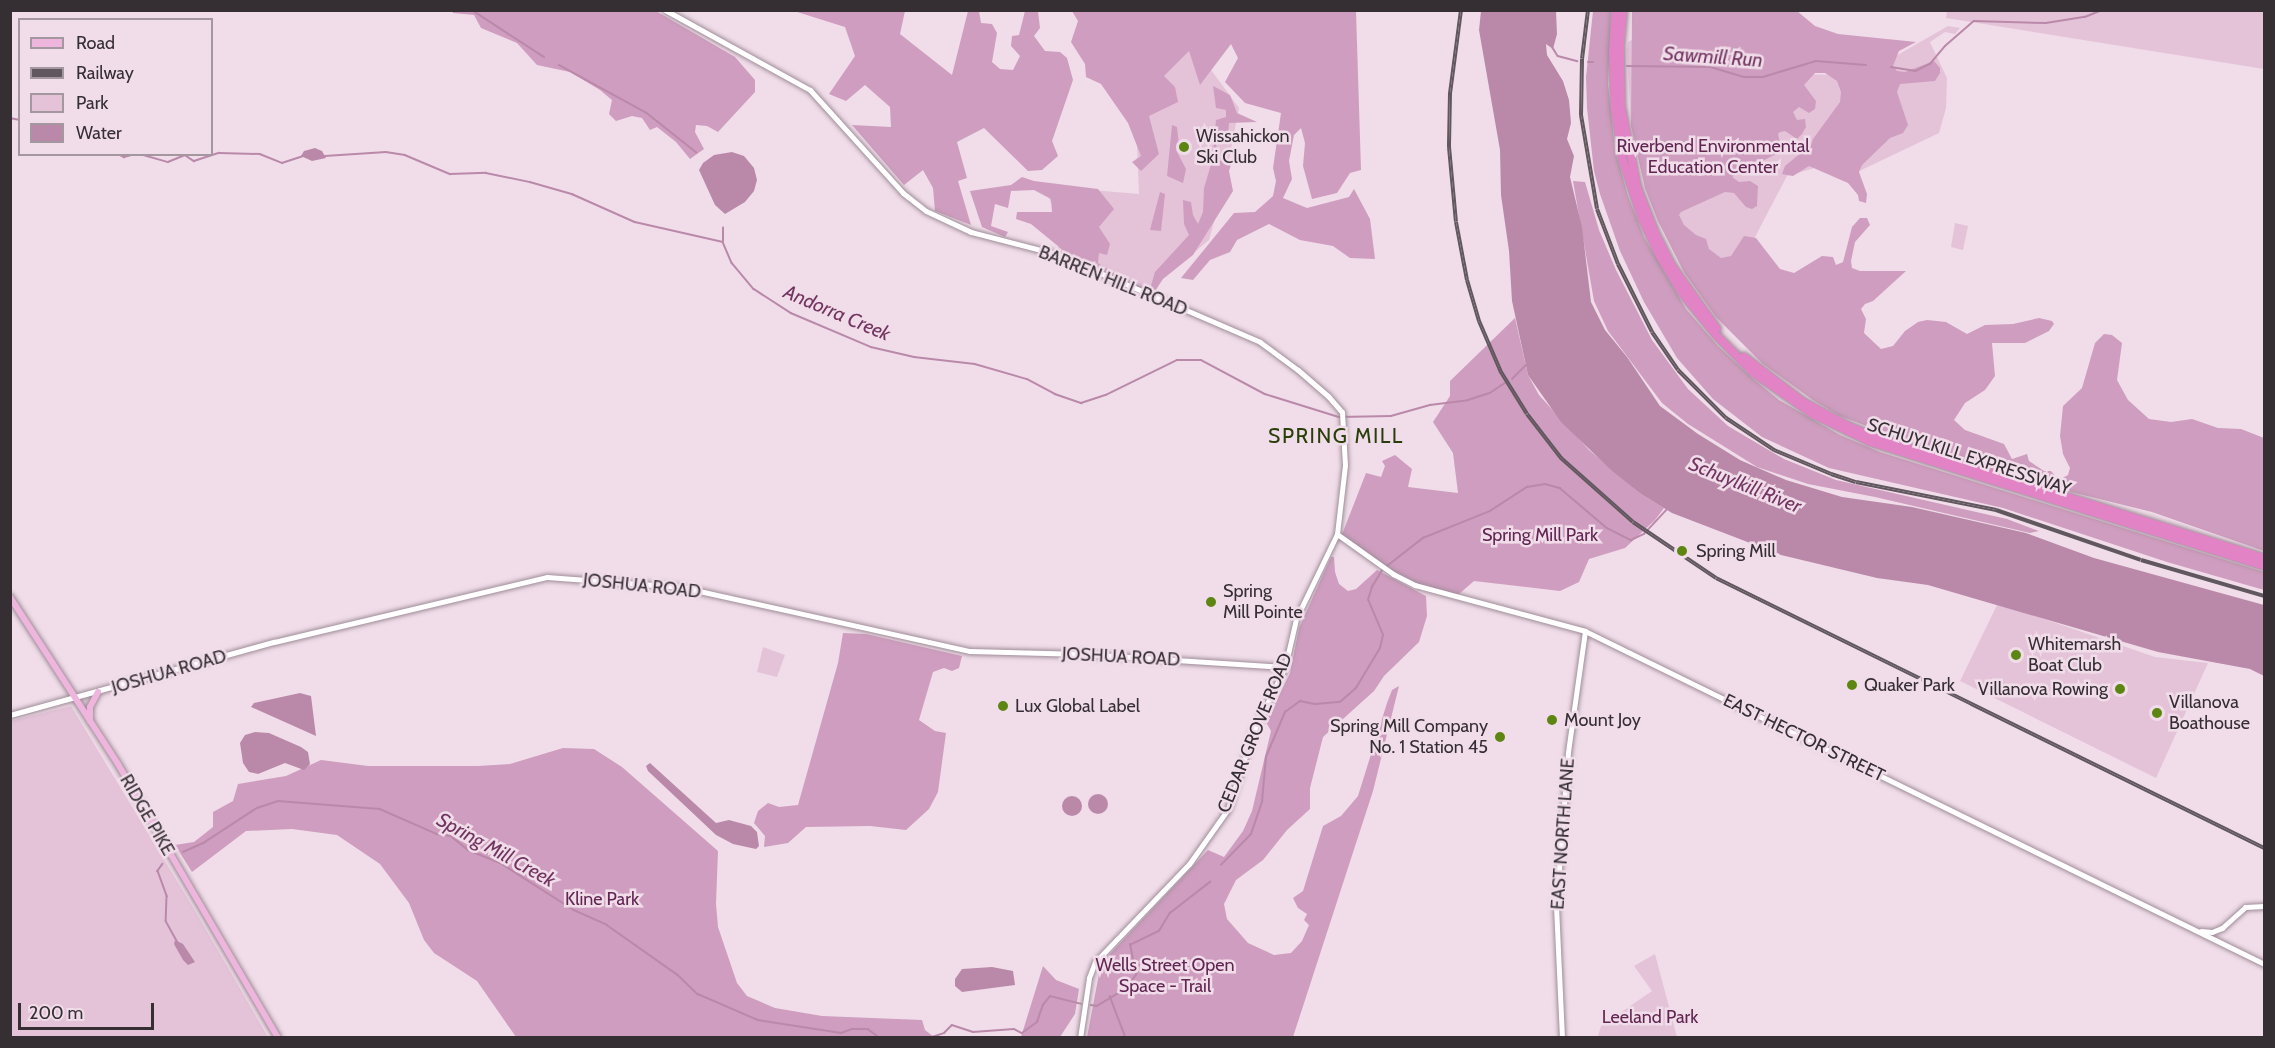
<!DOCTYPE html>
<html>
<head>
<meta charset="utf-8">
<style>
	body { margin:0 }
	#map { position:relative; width:2275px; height:1048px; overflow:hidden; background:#f0dde9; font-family:Cabin,sans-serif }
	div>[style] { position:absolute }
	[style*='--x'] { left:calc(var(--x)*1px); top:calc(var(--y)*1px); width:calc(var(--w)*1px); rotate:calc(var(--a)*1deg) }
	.green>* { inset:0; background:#e4c3d9 }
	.forest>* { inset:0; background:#cf9dbf }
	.water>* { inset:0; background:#ba89aa }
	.round { border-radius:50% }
	.stream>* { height:1.5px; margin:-0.75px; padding:0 0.75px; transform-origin:0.75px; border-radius:0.75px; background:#ba89aa }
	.roads { filter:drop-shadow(0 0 2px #9f8d98) drop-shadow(0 0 2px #9f8d98) }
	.secondary>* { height:5px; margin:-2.5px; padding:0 2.5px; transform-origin:2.5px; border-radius:2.5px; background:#fff }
	.primary>* { height:6px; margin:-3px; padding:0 3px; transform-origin:3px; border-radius:3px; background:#eeb5dd }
	.highway>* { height:8px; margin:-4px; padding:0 4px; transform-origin:4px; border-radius:4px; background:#e283c6 }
	.rail>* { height:4px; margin-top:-2px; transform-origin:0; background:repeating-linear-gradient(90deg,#f0dde9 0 4.5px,#61575e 0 9px); box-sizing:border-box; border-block:2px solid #61575e }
	.dots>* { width:16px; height:16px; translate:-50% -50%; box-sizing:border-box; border:3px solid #f0dde9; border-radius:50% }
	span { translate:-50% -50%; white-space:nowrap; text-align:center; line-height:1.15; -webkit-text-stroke:5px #f0dde9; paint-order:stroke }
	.poi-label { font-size:18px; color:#352e33 }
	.left { translate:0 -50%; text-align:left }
	.right { translate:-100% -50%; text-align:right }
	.park-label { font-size:18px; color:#612552 }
	.street-label { font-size:18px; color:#352e33 }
	.water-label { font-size:20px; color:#723561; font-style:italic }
	.quarter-label { font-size:21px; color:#293e09; letter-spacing:1.5px }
	.frame { position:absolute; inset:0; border:12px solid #352e33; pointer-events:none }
	.legend { position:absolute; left:18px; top:18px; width:195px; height:138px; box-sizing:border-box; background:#f0dde9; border:2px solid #a597a0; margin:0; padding:8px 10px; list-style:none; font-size:18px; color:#352e33 }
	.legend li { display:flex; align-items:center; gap:12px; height:30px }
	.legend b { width:30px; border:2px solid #a597a0 }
	.scale { position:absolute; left:18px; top:1003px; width:136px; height:27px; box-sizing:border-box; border:3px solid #352e33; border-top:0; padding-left:8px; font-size:18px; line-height:21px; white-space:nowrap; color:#352e33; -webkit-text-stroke:4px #f0dde9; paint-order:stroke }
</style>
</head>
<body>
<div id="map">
	<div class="green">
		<div style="clip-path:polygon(1947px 11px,2264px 11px,2264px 69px,1946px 18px)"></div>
		<div style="clip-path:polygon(1948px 26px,1960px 28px,1955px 34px,1945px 32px,1930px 42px,1947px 78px,1946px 108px,1939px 133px,1853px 174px,1818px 167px,1787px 176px,1743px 260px,1872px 428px,1840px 415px,1813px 400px,1763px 364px,1716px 317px,1684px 272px,1658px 221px,1645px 188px,1631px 126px,1627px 50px,1628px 42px,1635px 38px,1806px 74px,1833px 75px,1868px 72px)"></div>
		<div style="clip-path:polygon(1192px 44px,1239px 108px,1223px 190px,1209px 240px,1160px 281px,1153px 297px,1057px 251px,1063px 232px,1044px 186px,1139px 194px,1135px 94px,1142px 48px)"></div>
		<div style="clip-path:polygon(1955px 223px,1968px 226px,1963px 250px,1951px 247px)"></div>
		<div style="clip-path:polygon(1998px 603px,2155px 657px,2208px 663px,2156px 778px,1960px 681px)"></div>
		<div style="clip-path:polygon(763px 647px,785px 655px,777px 677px,757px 672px)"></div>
		<div style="clip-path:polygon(71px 706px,194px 909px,268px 1037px,11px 1037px,11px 721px)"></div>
		<div style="clip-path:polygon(1655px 954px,1677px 1037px,1591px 1037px,1598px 1036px,1601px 1026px,1652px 991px,1634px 966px)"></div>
	</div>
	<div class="forest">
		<div style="clip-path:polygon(452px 11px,656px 11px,735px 57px,755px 80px,755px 92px,718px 132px,707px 126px,696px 125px,695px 132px,704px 149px,690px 159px,676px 142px,657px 127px,650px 130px,642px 118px,632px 116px,616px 121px,609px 114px,612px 100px,600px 90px,570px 72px,537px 65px,517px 43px,481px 28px,474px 15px,453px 13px)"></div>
		<div style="clip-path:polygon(794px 11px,905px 11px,900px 34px,952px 75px,968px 11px,979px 11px,981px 23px,992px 24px,997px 33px,992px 62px,1000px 69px,1013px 70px,1020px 56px,1011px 46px,1012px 36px,1019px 35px,1025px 11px,1038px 11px,1040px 28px,1034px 36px,1045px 51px,1060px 52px,1067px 58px,1073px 80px,1052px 141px,1058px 156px,1042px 170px,1028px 171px,984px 128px,957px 142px,967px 178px,958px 181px,971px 225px,935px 211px,933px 188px,923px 170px,904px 185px,852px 125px,891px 127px,890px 107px,865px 85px,846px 101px,829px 94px,855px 56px,845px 27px)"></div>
		<div style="clip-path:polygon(1072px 11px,1356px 11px,1361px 170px,1350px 173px,1337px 193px,1312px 199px,1303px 166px,1305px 143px,1301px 128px,1294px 135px,1289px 161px,1292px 179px,1283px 198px,1307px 208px,1349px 197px,1354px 189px,1370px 219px,1375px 259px,1350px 258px,1333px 246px,1300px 240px,1269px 224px,1237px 240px,1230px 252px,1210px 260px,1193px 280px,1181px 278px,1234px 213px,1255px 212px,1273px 196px,1276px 181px,1273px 168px,1281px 113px,1245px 103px,1225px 82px,1238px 58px,1231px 44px,1200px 85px,1189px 51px,1164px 76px,1175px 87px,1178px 102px,1149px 116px,1159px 154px,1141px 171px,1132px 162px,1141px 156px,1128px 123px,1101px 84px,1086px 77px,1085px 64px,1071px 42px,1078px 21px)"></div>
		<div style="clip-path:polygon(1593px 11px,1611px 11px,1608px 84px,1615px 150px,1628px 196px,1644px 237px,1686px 309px,1717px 345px,1751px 377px,1779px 400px,1840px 435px,1880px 452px,2264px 572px,2264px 590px,2167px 562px,2003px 508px,1829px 468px,1762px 437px,1713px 399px,1677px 358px,1644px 302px,1620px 251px,1600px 194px,1594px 171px,1587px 108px,1586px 77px)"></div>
		<div style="clip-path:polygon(1632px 11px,1797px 11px,1815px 26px,1838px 34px,1916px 42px,1899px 51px,1893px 66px,1897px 71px,1905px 72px,1934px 61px,1940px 68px,1940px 73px,1935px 81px,1900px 84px,1897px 92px,1908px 125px,1903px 133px,1890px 138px,1862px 165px,1859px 172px,1867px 194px,1866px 203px,1859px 201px,1858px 195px,1848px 183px,1809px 166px,1793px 176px,1782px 174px,1785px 166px,1803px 151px,1810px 148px,1813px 139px,1840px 102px,1841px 92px,1837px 81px,1825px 73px,1815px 73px,1804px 85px,1816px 101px,1815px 109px,1809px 113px,1799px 107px,1793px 112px,1797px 120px,1805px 119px,1806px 127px,1802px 134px,1797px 139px,1785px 131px,1780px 132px,1778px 134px,1781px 147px,1776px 154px,1732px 177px,1739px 182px,1750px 181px,1758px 186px,1757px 206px,1752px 209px,1746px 207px,1734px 193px,1725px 192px,1681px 212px,1679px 215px,1684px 225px,1696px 235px,1706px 239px,1709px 249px,1721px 258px,1731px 256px,1744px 236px,1756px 238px,1780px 269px,1794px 273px,1822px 256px,1833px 257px,1836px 265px,1843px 262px,1852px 227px,1860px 218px,1867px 218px,1870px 225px,1855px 242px,1851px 261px,1852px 268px,1860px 271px,1906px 271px,1873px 301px,1865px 304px,1861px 309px,1866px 319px,1864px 333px,1881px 349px,1893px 346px,1905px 331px,1918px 322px,1927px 320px,1946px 322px,1967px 334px,1985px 325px,2013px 324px,2039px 318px,2052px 321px,2054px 324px,2049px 331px,2025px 343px,1992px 343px,1995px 376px,1985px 390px,1965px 403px,1954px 420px,1965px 430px,2004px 444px,2012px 459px,2027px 454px,2029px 461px,2044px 471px,2051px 471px,2059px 480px,2068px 475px,2070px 468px,2063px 454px,2060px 436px,2063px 406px,2082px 388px,2095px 343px,2104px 334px,2112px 335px,2122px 343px,2117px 380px,2128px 400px,2149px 419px,2171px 422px,2192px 419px,2218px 428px,2241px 429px,2264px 438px,2264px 551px,2152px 512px,2067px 491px,1872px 428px,1840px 416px,1813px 400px,1763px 364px,1716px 317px,1684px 272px,1658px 221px,1645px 188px,1631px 126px)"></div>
		<div style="clip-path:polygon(1213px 86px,1230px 95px,1237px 113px,1257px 122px,1229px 123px,1228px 138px,1216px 143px,1218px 161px,1233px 159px,1229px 171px,1233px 191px,1193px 255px,1163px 279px,1153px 294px,1129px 283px,1150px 289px,1155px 272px,1189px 235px,1184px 224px,1183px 200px,1191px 202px,1193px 215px,1198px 224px,1203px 212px,1204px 188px,1212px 161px,1216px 120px,1226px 117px,1226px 110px,1216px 108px)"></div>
		<div style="clip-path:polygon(1172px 125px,1177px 127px,1179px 145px,1176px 150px,1186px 169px,1183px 183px,1167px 176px)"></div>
		<div style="clip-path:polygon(1022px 177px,1034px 181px,1098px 189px,1114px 209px,1099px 227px,1110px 244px,1107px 255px,1099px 253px,1098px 263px,1125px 280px,1123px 281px,1075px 260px,1031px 224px,1016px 219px,1017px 212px,1052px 212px,1051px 199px,1034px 190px,1011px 191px,1008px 208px,995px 204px,991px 226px,1008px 232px,1005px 237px,982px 227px,970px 191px,1011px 185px)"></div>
		<div style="clip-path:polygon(1573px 181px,1585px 182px,1599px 230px,1616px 270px,1652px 340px,1688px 389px,1728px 426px,1784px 459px,1836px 480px,2007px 519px,2039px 531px,2030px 533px,1875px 497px,1808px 484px,1757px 467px,1688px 424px,1662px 403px,1608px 331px,1594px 301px)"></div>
		<div style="clip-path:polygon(1160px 192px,1165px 194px,1161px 231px,1150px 230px)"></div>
		<div style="clip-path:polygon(1515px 318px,1528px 375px,1539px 395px,1589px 450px,1641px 494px,1664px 508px,1655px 520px,1625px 548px,1589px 559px,1579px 582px,1560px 591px,1474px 581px,1459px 594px,1444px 595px,1415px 585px,1341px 537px,1366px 473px,1381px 477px,1385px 466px,1382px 461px,1395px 455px,1412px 469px,1408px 487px,1458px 493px,1453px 453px,1433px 422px,1450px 396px,1450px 381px)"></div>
		<div style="clip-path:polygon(1331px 557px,1334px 557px,1335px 572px,1339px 584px,1348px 591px,1356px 589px,1377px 570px,1426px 596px,1427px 616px,1419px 642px,1384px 676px,1374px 691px,1323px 737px,1310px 788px,1310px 809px,1287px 830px,1263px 860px,1236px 880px,1224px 904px,1227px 919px,1248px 943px,1274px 955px,1291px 953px,1302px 941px,1309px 925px,1304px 920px,1307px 914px,1298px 908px,1293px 898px,1303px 891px,1323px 826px,1341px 816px,1358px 796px,1387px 703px,1392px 690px,1399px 686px,1373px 791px,1293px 1037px,1087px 1037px,1099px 974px,1108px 956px,1208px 850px,1224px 857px,1243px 831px,1252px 811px,1271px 731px,1266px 722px,1290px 673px,1299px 628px)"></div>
		<div style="clip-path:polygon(843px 633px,866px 634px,962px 656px,959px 668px,952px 671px,944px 668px,933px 672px,919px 720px,935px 731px,946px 733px,938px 792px,929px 809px,906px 830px,870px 826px,806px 827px,788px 843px,764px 847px,765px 836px,754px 823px,758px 811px,768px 803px,779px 807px,798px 805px,838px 663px)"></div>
		<div style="clip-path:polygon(563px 748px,594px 749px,622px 767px,718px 851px,716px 904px,718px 927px,737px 983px,747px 996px,775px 1008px,822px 1016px,922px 1020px,925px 1030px,934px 1037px,516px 1037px,477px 981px,434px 953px,424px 940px,409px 903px,380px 864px,337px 835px,292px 829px,246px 831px,192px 872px,175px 845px,194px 842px,213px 827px,213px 812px,233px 801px,238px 784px,286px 776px,321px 760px,368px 766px,478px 766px,510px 764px)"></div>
		<div style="clip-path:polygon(1043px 966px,1056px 980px,1079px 989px,1075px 1014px,1060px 1037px,1021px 1037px)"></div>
	</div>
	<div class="water">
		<div style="clip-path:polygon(1481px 11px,1556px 11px,1557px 34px,1553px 49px,1546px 44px,1547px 55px,1563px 81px,1569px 100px,1571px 123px,1567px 139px,1574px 156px,1570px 177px,1582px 227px,1591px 302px,1605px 330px,1627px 357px,1660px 406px,1698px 434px,1740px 460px,1786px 480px,1842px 497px,1912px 507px,2026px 533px,2094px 558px,2264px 605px,2264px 676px,2250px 669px,2158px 652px,1928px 585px,1877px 578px,1781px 555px,1672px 513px,1641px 494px,1611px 470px,1561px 422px,1528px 375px,1512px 301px,1509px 251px,1501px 195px,1500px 150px,1479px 30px)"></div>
		<div style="clip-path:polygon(315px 148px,322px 151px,326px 158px,312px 161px,301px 156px,304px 151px)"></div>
		<div style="clip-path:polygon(732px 152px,744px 156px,754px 168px,757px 180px,754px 191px,745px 202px,725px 214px,715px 205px,699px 170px,703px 163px,714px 155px)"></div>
		<div style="clip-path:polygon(300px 693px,311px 696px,316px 736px,251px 707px,254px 703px)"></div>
		<div style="clip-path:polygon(255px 732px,269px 733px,301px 747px,308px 752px,310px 764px,304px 770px,285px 763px,258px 774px,249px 772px,243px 763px,240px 743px,245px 735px)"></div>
		<div style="clip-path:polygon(650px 763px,716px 823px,729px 820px,751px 826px,757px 832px,759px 846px,756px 849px,733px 844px,716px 835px,648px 771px,646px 766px)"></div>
		<div class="round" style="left:1088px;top:794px;width:20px;height:20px"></div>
		<div class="round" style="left:1062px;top:796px;width:20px;height:20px"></div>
		<div style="clip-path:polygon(175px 940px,183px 944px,195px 962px,188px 965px,183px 960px,174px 944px)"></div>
		<div style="clip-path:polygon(992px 967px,1013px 971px,1015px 985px,962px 992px,955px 986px,955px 979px,962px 969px)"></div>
	</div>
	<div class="stream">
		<div style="--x:472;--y:10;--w:86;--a:33.1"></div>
		<div style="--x:1553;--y:48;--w:9;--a:58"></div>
		<div style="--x:1558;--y:56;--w:20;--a:15"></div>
		<div style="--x:1588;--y:62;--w:5;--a:0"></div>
		<div style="--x:559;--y:65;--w:100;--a:28.6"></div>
		<div style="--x:647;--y:113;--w:63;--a:38.5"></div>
		<div style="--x:1627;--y:66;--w:84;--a:0.7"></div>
		<div style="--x:1711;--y:67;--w:34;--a:17"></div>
		<div style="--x:1744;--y:77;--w:19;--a:0"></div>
		<div style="--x:1763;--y:77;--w:55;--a:-16.8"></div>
		<div style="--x:1816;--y:61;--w:50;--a:4.6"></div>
		<div style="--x:1891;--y:67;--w:25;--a:9"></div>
		<div style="--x:1916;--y:71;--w:16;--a:-27"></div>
		<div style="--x:1930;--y:64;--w:23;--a:-50"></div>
		<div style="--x:1945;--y:46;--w:38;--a:-41"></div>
		<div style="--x:1974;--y:21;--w:72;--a:1.6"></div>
		<div style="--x:2046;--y:23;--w:39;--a:-9"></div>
		<div style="--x:2085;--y:17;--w:18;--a:-22"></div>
		<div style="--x:10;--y:118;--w:10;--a:11"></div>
		<div style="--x:118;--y:154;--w:7;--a:27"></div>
		<div style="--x:124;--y:157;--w:11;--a:-15"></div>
		<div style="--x:140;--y:154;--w:29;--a:16"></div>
		<div style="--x:168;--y:162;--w:18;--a:-22"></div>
		<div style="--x:185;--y:155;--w:11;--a:34"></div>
		<div style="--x:194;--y:161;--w:26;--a:-18"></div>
		<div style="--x:219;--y:153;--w:41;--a:1.4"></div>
		<div style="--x:260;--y:154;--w:24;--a:22"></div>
		<div style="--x:282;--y:163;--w:22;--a:-18"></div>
		<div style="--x:325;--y:156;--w:61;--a:-3.8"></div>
		<div style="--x:386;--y:152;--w:19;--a:9"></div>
		<div style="--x:405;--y:155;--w:49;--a:22.9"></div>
		<div style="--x:450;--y:174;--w:36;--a:-2"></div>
		<div style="--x:486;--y:173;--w:45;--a:11.6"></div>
		<div style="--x:530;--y:182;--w:44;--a:15.9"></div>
		<div style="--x:572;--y:194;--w:69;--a:24"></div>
		<div style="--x:635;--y:222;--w:90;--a:12.8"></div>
		<div style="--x:723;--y:242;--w:23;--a:67"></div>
		<div style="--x:732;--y:263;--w:34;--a:50"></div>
		<div style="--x:754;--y:289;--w:44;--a:33"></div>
		<div style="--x:791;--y:313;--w:87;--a:23"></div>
		<div style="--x:871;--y:347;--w:44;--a:13.1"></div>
		<div style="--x:914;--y:357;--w:61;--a:6.5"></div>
		<div style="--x:975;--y:364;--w:54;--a:16.1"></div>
		<div style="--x:1027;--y:379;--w:32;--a:28"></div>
		<div style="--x:1055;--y:394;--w:28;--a:19"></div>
		<div style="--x:1081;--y:403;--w:26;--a:-18"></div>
		<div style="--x:1106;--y:395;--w:79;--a:-26.2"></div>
		<div style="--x:1177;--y:360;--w:24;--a:0"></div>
		<div style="--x:1201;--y:360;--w:72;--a:28"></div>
		<div style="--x:1265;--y:394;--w:77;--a:17.3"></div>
		<div style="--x:1339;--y:417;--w:52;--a:-1.1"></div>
		<div style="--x:1391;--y:416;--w:41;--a:-15.8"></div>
		<div style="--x:1430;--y:405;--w:38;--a:-7"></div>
		<div style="--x:1468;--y:400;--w:23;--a:-18"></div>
		<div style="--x:1490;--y:393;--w:18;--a:-34"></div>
		<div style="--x:723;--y:241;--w:13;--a:-90"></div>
		<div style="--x:1512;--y:379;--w:20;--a:-45"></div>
		<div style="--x:1387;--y:566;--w:46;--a:-37.9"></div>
		<div style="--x:1423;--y:538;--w:72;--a:-21.9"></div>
		<div style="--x:1490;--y:511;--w:44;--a:-33"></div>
		<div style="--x:1527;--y:487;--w:18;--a:-9"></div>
		<div style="--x:1545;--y:484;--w:16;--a:15"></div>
		<div style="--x:1560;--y:488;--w:62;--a:40.4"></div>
		<div style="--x:1607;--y:528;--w:27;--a:27"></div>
		<div style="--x:1631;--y:540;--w:14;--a:-25"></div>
		<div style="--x:1644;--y:534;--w:33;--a:-47"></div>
		<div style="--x:183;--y:852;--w:24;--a:-24"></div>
		<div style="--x:205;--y:842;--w:62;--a:-33.2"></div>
		<div style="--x:257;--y:808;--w:22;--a:-18"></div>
		<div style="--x:278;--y:801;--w:102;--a:4.5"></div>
		<div style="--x:380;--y:809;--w:62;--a:23.7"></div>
		<div style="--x:437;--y:834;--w:14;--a:8"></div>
		<div style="--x:451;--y:836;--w:22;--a:39"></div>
		<div style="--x:468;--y:850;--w:37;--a:22"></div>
		<div style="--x:502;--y:864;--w:85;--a:32.6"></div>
		<div style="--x:574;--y:910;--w:36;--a:24"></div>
		<div style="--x:607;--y:925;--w:87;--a:35.2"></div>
		<div style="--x:678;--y:975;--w:28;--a:44"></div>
		<div style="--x:698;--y:994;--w:65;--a:23.4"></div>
		<div style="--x:758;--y:1020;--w:84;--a:8.9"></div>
		<div style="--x:841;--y:1033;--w:12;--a:-20"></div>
		<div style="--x:852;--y:1029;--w:16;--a:0"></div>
		<div style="--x:868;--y:1029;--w:15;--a:37"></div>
		<div style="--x:163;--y:864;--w:9;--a:126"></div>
		<div style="--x:158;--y:871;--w:27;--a:70"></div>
		<div style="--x:167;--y:896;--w:25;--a:92"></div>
		<div style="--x:166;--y:921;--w:23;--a:61"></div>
		<div style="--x:1221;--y:865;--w:43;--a:-45.9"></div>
		<div style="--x:1251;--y:834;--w:34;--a:-71"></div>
		<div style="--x:1262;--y:802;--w:45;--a:-84.9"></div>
		<div style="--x:1266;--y:757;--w:49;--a:-67.1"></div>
		<div style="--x:1285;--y:712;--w:19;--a:-36"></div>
		<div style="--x:1300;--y:701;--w:16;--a:11"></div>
		<div style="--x:1316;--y:704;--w:24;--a:-5"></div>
		<div style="--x:1340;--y:702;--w:21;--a:-41"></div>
		<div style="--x:1356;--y:688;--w:47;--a:-59"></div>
		<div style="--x:1380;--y:648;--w:13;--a:-77"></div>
		<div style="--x:1383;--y:635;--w:38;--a:-113"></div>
		<div style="--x:1368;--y:600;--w:14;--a:-73"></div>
		<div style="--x:1372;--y:587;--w:21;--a:-59"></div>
		<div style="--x:1110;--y:996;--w:45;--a:69.1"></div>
		<div style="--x:1091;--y:1005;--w:6;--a:9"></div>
		<div style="--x:1097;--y:1006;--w:33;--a:-31"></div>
		<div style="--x:1125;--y:989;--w:18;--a:-52"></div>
		<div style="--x:1136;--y:975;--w:31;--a:-101"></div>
		<div style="--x:1130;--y:945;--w:32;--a:-26"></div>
		<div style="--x:1159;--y:931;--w:21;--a:-59"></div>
		<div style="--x:1170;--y:913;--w:51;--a:-37.8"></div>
		<div style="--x:929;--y:1038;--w:16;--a:-18"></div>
		<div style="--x:944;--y:1033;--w:11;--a:-45"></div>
		<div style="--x:952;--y:1025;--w:22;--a:18"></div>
		<div style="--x:973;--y:1032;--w:41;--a:-4.2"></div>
		<div style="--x:1014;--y:1029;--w:9;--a:27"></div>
		<div style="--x:1022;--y:1033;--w:19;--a:-36"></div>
		<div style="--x:1037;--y:1022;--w:18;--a:-71"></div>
		<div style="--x:1043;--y:1005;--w:11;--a:-52"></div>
		<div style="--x:1050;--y:996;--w:32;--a:14"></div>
	</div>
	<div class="roads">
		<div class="secondary">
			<div style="--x:665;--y:10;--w:166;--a:28.9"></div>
			<div style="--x:810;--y:90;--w:139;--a:47.9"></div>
			<div style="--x:903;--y:193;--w:29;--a:38"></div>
			<div style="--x:926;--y:211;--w:50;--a:25"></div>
			<div style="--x:971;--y:232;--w:88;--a:14.5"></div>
			<div style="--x:1056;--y:254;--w:222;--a:23.3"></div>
			<div style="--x:1260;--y:342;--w:47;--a:36.4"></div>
			<div style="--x:1298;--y:370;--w:40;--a:41"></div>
			<div style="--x:1328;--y:396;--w:21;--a:49"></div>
			<div style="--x:1342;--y:412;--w:53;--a:86.8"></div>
			<div style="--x:1345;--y:465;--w:69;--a:96.6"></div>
			<div style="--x:1337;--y:534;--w:94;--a:115.8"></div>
			<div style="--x:1296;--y:619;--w:49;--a:102.9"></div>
			<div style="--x:1285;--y:667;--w:72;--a:116.2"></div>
			<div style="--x:1253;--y:732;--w:81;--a:108"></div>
			<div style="--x:1228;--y:809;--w:67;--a:125.3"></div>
			<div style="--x:1189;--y:864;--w:136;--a:133.8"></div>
			<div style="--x:1095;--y:962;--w:17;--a:111"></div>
			<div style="--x:1089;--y:978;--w:61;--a:98.5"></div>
			<div style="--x:1337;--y:534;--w:69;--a:35.5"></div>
			<div style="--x:1393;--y:574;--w:25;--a:27"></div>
			<div style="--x:1415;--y:585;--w:176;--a:15.1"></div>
			<div style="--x:1585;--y:631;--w:756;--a:26.12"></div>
			<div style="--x:10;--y:715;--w:274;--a:-15.5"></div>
			<div style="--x:274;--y:642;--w:281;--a:-13.4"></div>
			<div style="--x:547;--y:577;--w:134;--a:4.3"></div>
			<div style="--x:681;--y:587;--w:296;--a:12.5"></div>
			<div style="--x:970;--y:651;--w:113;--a:1.5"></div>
			<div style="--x:1083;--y:654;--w:202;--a:3.7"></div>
			<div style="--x:2201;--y:931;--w:11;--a:5"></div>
			<div style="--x:2212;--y:932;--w:11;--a:-22"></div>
			<div style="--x:2222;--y:928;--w:31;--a:-42"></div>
			<div style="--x:2245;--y:907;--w:19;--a:-3"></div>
			<div style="--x:1562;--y:1038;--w:130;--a:-92.6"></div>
			<div style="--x:1556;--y:908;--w:156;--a:-85.6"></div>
			<div style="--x:1568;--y:752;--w:122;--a:-82"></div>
		</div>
		<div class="primary">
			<div style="--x:10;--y:597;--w:199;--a:57.1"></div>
			<div style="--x:118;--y:764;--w:317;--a:59.7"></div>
			<div style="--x:90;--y:721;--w:14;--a:-90"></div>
			<div style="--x:90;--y:707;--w:17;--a:-62"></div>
		</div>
		<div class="highway">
			<div style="--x:1616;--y:10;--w:42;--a:94.1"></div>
			<div style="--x:1613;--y:52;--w:57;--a:88"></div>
			<div style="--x:1615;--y:109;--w:53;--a:81.3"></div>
			<div style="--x:1623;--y:161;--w:60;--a:71.6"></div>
			<div style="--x:1642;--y:218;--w:42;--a:64.7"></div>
			<div style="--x:1660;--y:256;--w:44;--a:58.8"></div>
			<div style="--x:1683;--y:294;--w:55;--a:50.9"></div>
			<div style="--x:1718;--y:337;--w:51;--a:45"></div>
			<div style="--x:1754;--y:373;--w:72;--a:34.8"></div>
			<div style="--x:1813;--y:414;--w:64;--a:25.8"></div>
			<div style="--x:1871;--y:442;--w:412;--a:17.5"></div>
			<div style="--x:1623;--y:10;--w:32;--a:95"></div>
			<div style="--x:1620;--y:42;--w:64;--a:89.1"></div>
			<div style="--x:1621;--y:106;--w:83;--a:78.8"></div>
			<div style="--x:1637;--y:187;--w:49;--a:68.6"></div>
			<div style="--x:1655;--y:233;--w:37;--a:63"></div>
			<div style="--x:1672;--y:266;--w:77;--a:54.5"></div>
			<div style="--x:1744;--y:357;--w:74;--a:37.3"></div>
			<div style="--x:1803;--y:402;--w:53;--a:28"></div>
			<div style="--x:1850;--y:427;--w:30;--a:21"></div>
			<div style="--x:1878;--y:438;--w:404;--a:17.3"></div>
		</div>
	</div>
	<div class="rail">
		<div style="--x:1461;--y:10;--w:84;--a:97.5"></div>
		<div style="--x:1450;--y:93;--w:54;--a:91.1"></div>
		<div style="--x:1449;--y:147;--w:75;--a:84.7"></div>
		<div style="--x:1456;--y:222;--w:59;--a:79.3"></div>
		<div style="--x:1467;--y:280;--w:43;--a:73.7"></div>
		<div style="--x:1479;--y:321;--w:56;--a:66.7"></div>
		<div style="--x:1501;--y:372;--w:49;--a:58.2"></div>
		<div style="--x:1527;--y:414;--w:56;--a:52.3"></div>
		<div style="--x:1561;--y:458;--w:96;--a:41.6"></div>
		<div style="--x:1633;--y:522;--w:100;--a:34"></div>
		<div style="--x:1716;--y:578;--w:611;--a:26.23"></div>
		<div style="--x:1588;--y:10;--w:49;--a:97"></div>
		<div style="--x:1582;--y:59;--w:56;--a:91"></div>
		<div style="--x:1581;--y:115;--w:95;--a:80.3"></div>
		<div style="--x:1597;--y:209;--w:59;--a:69.1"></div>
		<div style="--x:1618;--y:264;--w:76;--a:63.4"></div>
		<div style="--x:1652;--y:332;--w:46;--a:55.6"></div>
		<div style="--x:1678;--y:370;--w:68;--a:45"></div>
		<div style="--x:1726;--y:418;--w:58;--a:33.7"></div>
		<div style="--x:1774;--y:450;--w:62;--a:22.8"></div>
		<div style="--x:1831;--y:474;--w:26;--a:18"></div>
		<div style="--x:1856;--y:482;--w:143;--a:11.3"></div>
		<div style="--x:1996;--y:510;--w:153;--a:19"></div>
		<div style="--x:2141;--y:560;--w:128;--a:16.3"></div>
	</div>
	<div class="dots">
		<div style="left:1184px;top:147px;background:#5c8611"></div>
		<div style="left:1682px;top:551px;background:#5c8611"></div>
		<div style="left:1211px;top:602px;background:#5c8611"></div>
		<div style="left:2016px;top:655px;background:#5c8611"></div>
		<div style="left:1852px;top:685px;background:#5c8611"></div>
		<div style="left:2120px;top:689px;background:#5c8611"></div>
		<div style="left:1003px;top:706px;background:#5c8611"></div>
		<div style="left:2157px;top:713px;background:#5c8611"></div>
		<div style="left:1552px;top:720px;background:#5c8611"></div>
		<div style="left:1500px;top:737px;background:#5c8611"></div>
	</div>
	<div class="poi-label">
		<span class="left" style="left:1196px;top:147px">Wissahickon<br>Ski Club</span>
		<span class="left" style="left:1696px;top:551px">Spring Mill</span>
		<span class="left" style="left:1223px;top:602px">Spring<br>Mill Pointe</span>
		<span class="left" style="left:2028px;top:655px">Whitemarsh<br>Boat Club</span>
		<span class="left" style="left:1864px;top:685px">Quaker Park</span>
		<span class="right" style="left:2108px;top:689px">Villanova Rowing</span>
		<span class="left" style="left:2169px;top:713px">Villanova<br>Boathouse</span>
		<span class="left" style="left:1015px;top:706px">Lux Global Label</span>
		<span class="left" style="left:1564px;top:720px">Mount Joy</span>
		<span class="right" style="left:1488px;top:737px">Spring Mill Company<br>No. 1 Station 45</span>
	</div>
	<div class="park-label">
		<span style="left:1713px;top:157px">Riverbend Environmental<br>Education Center</span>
		<span style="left:1540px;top:535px">Spring Mill Park</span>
		<span style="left:602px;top:899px">Kline Park</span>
		<span style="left:1165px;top:976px">Wells Street Open<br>Space - Trail</span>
		<span style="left:1650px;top:1017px">Leeland Park</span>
	</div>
	<div class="street-label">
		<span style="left:1113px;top:281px;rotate:22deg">BARREN HILL ROAD</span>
		<span style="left:1969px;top:457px;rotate:18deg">SCHUYLKILL EXPRESSWAY</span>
		<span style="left:642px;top:586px;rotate:6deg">JOSHUA ROAD</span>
		<span style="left:1121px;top:657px;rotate:3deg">JOSHUA ROAD</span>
		<span style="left:169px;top:672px;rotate:-16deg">JOSHUA ROAD</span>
		<span style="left:1255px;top:733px;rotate:-68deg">CEDAR GROVE ROAD</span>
		<span style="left:1804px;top:738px;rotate:26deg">EAST HECTOR STREET</span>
		<span style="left:147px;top:815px;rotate:60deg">RIDGE PIKE</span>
		<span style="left:1563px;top:834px;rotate:-86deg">EAST NORTH LANE</span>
	</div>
	<div class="water-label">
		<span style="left:1713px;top:57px;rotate:4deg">Sawmill Run</span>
		<span style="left:837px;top:313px;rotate:23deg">Andorra Creek</span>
		<span style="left:1745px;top:485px;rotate:22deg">Schuylkill River</span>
		<span style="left:496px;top:850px;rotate:29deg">Spring Mill Creek</span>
	</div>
	<div class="quarter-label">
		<span style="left:1336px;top:436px">SPRING MILL</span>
	</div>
	<div class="frame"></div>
	<ul class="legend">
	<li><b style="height:8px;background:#eeb5dd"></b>Road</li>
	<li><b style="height:8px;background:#61575e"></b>Railway</li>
	<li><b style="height:16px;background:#e4c3d9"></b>Park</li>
	<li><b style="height:16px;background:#ba89aa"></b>Water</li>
	</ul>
	<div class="scale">200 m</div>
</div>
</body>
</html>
